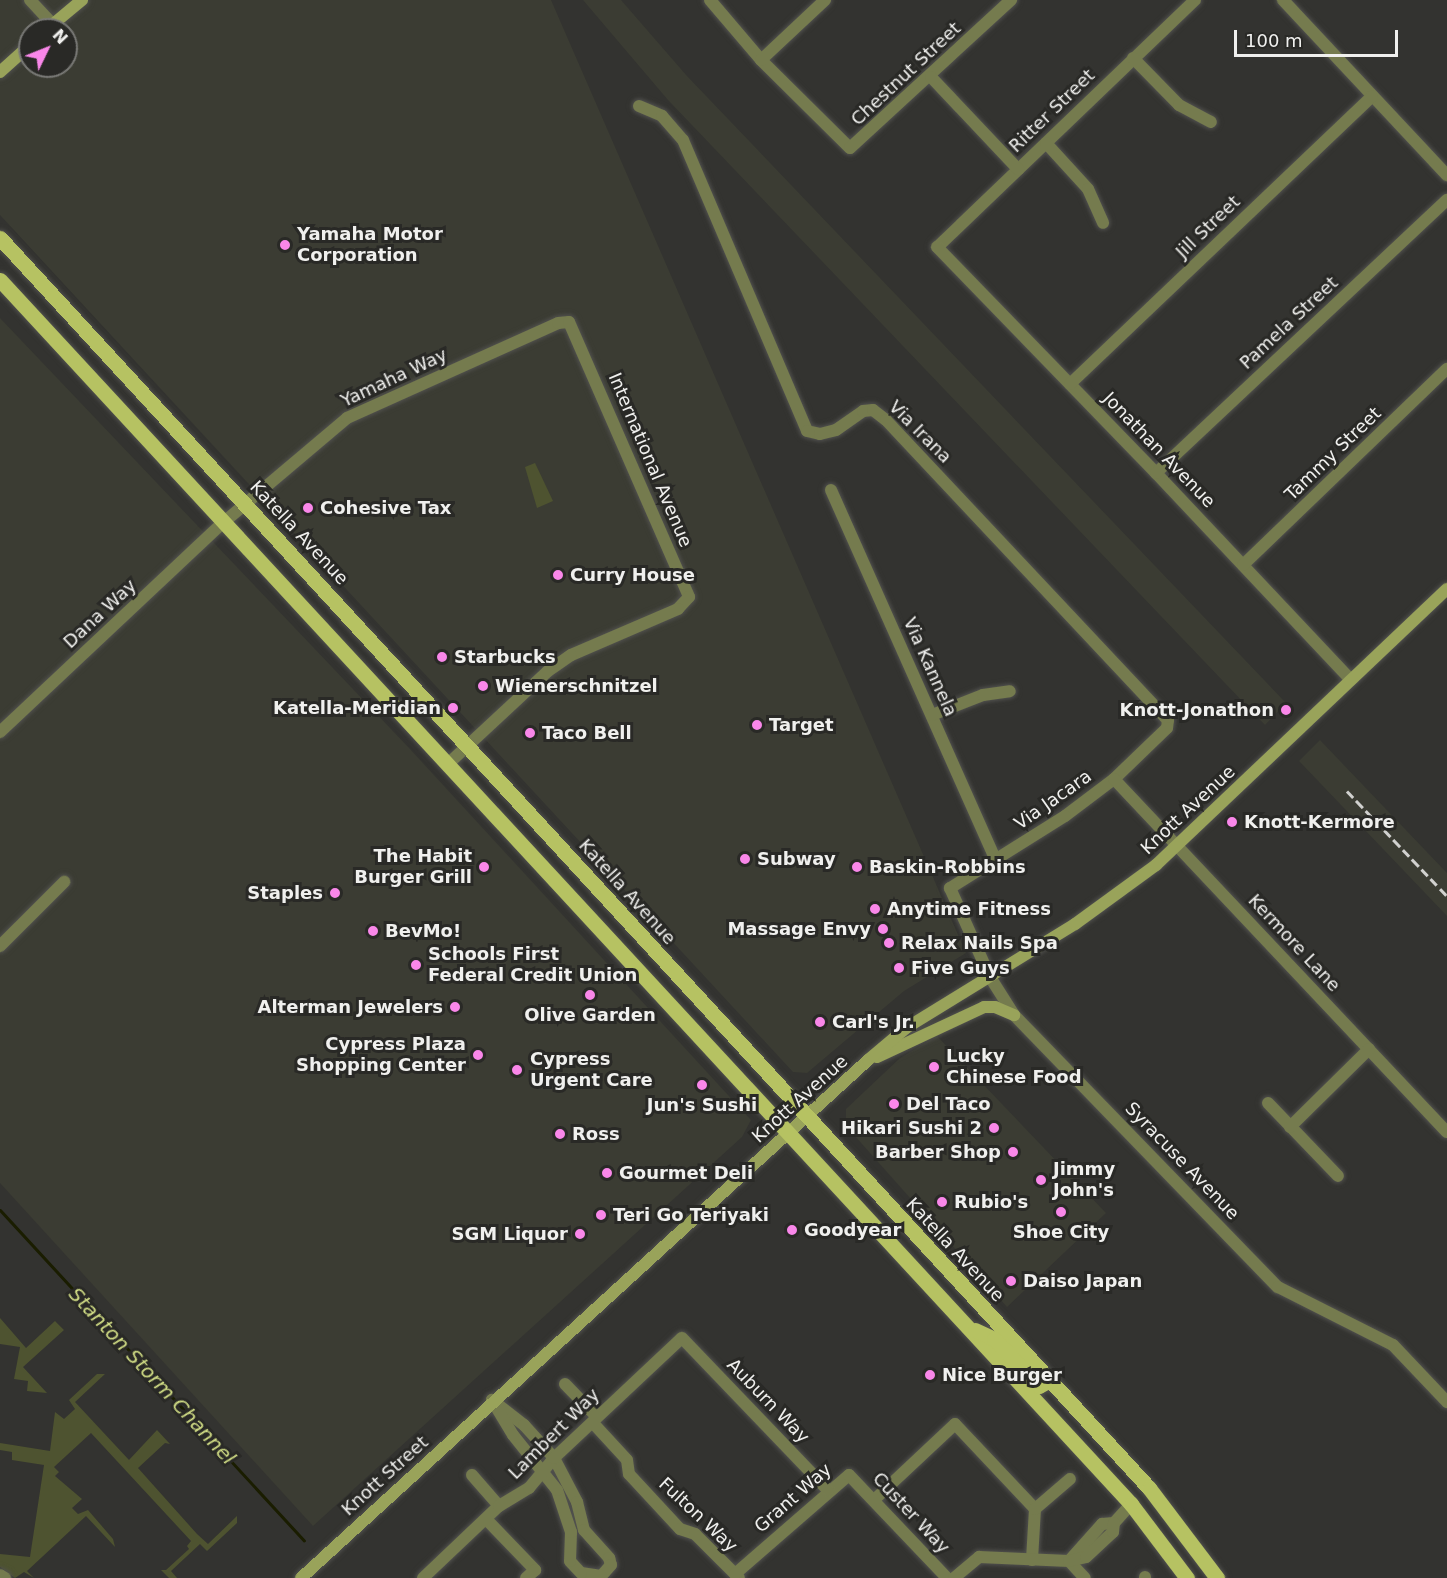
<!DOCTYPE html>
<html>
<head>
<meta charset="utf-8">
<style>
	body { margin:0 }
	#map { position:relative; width:1447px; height:1578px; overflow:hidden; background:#333330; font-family:"DejaVu Sans",sans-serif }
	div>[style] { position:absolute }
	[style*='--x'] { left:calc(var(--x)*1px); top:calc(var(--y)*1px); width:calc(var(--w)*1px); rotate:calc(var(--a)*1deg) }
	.built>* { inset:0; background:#3b3c33 }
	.green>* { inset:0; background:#4e5330 }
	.stream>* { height:3px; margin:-1.5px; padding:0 1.5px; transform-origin:1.5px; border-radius:1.5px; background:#1a1d00 }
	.roads { filter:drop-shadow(0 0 2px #51514e) drop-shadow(0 0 2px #51514e) }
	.street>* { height:12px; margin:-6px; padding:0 6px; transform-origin:6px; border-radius:6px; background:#757b4e }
	.secondary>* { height:12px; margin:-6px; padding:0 6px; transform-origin:6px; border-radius:6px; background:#99a35a }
	.primary>* { height:15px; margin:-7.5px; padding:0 7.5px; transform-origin:7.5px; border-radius:7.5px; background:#b6c262 }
	.rail>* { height:3px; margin-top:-1.5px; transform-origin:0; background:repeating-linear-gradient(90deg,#d1d1cf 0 9px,transparent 0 13.5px) }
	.dots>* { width:16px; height:16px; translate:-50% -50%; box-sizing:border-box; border:3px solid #292926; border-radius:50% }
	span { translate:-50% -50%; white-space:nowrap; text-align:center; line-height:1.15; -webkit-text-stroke:6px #292926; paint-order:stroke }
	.street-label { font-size:18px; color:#f0f0ee }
	.poi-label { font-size:18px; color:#f0f0ee; font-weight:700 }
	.left { translate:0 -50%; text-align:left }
	.right { translate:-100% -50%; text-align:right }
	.water-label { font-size:20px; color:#d1dd85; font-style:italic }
	.north { position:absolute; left:18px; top:18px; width:60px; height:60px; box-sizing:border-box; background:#292926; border:2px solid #797976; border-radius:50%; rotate:47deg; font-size:16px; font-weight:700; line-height:24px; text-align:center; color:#f0f0ee }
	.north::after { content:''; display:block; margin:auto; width:21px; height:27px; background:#f987e9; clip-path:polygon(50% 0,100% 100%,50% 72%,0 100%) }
	.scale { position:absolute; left:1234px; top:30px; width:164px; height:27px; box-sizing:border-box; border:3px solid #f0f0ee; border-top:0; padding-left:8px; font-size:18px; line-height:21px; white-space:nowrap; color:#f0f0ee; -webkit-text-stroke:4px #292926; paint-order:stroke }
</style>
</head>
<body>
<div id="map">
	<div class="built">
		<div style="clip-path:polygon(evenodd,0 0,551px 0,966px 953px,904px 991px,807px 1073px,793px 1072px,0 215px,0 0,30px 30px,66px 30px,66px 66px,30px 66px,30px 30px)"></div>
		<div style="clip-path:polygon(583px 0,621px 0,687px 76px,1286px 703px,1265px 725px,668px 100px)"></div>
		<div style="clip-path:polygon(0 318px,410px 749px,751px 1120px,742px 1137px,313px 1526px,0 1183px)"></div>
		<div style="clip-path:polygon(1320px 740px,1447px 873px,1447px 916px,1299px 761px)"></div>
		<div style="clip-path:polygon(937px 1036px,1106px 1213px,1007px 1307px,846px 1126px,846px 1109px,900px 1058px)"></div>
	</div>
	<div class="green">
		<div style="clip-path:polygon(535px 463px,553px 501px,537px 508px,525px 467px)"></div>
		<div style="clip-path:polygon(0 1318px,26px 1348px,55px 1321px,64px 1330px,23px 1367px,47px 1393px,27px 1391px,28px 1381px,14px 1379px,20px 1347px,0 1344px)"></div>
		<div style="clip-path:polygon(97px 1374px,105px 1374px,75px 1402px,129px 1460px,157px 1430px,170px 1444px,165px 1443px,138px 1468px,197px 1534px,208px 1544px,237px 1516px,237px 1523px,207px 1551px,200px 1544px,171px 1571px,177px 1578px,169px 1578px,161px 1570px,166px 1570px,189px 1549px,187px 1546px,191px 1541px,91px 1433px,54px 1467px,59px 1472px,55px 1476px,82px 1499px,72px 1508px,78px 1514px,88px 1510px,113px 1539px,115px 1547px,86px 1516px,27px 1571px,34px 1578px,24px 1572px,15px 1578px,0 1567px,0 1554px,30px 1557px,44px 1465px,12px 1460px,12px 1452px,0 1450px,0 1443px,50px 1451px,55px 1412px,64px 1419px,75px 1409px,69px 1400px)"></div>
	</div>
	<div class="stream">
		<div style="--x:0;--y:1210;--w:449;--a:47.4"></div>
	</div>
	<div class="roads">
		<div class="street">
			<div style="--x:30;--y:0;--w:33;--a:47"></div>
			<div style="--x:710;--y:0;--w:79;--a:49.6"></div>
			<div style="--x:761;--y:60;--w:125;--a:44.7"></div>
			<div style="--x:850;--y:148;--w:219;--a:-42.6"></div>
			<div style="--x:1195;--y:0;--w:357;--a:136.2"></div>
			<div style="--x:937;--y:247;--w:315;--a:45.9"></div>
			<div style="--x:1156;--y:473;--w:284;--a:46.7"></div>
			<div style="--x:1283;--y:0;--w:240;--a:46.9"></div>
			<div style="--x:1133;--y:58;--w:66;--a:45.6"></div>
			<div style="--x:1179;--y:105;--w:36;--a:28"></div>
			<div style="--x:761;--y:60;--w:88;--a:-43.2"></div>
			<div style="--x:931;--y:77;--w:127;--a:46.6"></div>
			<div style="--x:639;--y:106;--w:25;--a:23"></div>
			<div style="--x:662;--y:116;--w:32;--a:49"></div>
			<div style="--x:683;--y:140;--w:316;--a:66.9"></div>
			<div style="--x:807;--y:431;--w:13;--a:13"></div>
			<div style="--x:820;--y:434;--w:16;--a:-14"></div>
			<div style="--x:836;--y:430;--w:33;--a:-35"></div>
			<div style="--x:863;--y:411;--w:10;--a:-6"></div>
			<div style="--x:873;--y:410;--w:16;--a:38"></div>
			<div style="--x:886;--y:420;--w:412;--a:46.8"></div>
			<div style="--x:1168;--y:720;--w:8;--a:97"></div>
			<div style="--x:1167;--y:728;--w:74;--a:136.1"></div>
			<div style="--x:1114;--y:779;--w:61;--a:142.9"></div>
			<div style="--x:1065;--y:816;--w:136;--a:147.9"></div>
			<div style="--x:950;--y:888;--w:98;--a:65.8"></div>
			<div style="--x:990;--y:977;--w:45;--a:57.7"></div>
			<div style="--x:1014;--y:1015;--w:379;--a:45.9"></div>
			<div style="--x:1278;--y:1287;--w:129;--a:26.8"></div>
			<div style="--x:1393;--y:1345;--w:79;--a:46.5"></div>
			<div style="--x:1046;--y:143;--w:62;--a:47.6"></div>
			<div style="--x:1088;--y:189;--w:37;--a:66"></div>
			<div style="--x:1070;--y:384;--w:417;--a:-43.6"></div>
			<div style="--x:1156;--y:473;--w:399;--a:-43.2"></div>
			<div style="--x:831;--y:490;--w:404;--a:66"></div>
			<div style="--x:1243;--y:565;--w:283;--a:-43.9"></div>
			<div style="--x:932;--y:715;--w:55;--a:-21.4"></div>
			<div style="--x:983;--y:695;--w:27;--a:-8"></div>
			<div style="--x:0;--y:732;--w:307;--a:-43.2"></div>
			<div style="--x:224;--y:522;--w:161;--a:-40.2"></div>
			<div style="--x:347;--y:418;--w:231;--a:-24.2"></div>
			<div style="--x:558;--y:323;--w:11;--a:-5"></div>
			<div style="--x:569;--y:322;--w:300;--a:66.4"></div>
			<div style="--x:689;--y:597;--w:16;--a:133"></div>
			<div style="--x:678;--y:609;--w:116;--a:156.7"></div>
			<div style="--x:571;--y:655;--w:29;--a:145"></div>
			<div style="--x:547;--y:672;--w:132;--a:137.1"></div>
			<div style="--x:1114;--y:779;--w:485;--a:46.7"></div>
			<div style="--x:0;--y:946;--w:91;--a:-45"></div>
			<div style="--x:1268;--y:1103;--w:101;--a:46.2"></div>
			<div style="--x:1290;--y:1127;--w:111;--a:-44.6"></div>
			<div style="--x:565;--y:1384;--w:45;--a:45.9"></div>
			<div style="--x:492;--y:1400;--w:41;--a:38"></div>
			<div style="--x:524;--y:1425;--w:45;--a:47.7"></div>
			<div style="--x:554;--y:1458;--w:50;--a:62.4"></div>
			<div style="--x:577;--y:1502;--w:29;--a:76"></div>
			<div style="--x:584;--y:1530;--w:38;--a:48"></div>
			<div style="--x:609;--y:1558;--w:7;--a:74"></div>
			<div style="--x:611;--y:1565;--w:15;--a:132"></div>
			<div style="--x:601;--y:1576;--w:20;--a:-171"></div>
			<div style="--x:581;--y:1573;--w:16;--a:-133"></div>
			<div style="--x:570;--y:1561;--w:29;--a:-88"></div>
			<div style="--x:571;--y:1532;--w:44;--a:-108.4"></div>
			<div style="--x:557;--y:1490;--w:70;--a:-128.7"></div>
			<div style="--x:513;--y:1435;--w:41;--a:-121"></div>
			<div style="--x:593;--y:1423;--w:50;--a:47.4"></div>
			<div style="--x:627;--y:1460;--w:14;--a:82"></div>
			<div style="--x:629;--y:1474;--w:75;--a:47.2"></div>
			<div style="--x:680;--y:1529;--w:16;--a:18"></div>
			<div style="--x:695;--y:1534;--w:62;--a:45"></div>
			<div style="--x:472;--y:1475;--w:41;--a:48.9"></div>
			<div style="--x:874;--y:1500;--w:111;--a:-43.2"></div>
			<div style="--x:955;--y:1424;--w:117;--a:46.7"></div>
			<div style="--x:1035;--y:1509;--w:51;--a:93.4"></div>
			<div style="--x:1035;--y:1509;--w:46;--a:-40.6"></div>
			<div style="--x:486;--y:1519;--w:71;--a:46.1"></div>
			<div style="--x:535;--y:1570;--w:12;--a:138"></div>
			<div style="--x:1069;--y:1561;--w:50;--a:-48.3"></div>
			<div style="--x:1102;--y:1524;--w:12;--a:-5"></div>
			<div style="--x:1114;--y:1523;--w:25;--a:-48"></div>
			<div style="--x:1069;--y:1561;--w:23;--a:47"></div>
			<div style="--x:735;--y:1574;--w:151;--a:-41"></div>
			<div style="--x:849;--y:1475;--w:142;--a:46.4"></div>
			<div style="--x:0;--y:1575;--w:6;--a:31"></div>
			<div style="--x:423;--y:1578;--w:105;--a:-43.5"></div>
			<div style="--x:499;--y:1506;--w:35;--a:-31"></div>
			<div style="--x:529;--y:1488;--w:39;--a:-50"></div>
			<div style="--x:554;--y:1458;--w:175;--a:-43.2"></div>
			<div style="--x:682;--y:1338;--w:211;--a:46.2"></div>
			<div style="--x:954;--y:1578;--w:33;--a:-40"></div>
			<div style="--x:979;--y:1557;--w:90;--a:2.5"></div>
			<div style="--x:1069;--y:1561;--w:17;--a:-13"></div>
			<div style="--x:1086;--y:1557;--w:37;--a:-43"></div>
			<div style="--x:1113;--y:1532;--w:9;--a:-84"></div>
			<div style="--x:1145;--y:1578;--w:1;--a:-90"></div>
		</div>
		<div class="secondary">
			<div style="--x:46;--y:30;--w:47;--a:-39.8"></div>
			<div style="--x:0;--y:72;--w:40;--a:-42"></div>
			<div style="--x:877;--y:1057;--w:118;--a:-25"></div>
			<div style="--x:984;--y:1007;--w:11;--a:0"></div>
			<div style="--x:995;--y:1007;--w:21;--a:23"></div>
			<div style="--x:301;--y:1578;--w:768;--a:-42.41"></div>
			<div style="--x:868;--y:1060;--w:50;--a:-40.1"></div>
			<div style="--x:906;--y:1028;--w:198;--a:-31.6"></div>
			<div style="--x:1075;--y:924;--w:100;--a:-36.1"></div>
			<div style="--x:1156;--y:865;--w:401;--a:-43.5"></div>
		</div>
		<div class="primary">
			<div style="--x:0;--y:238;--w:1698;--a:47.41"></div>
			<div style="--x:1149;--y:1488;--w:113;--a:52.9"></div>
			<div style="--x:0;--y:280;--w:1667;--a:47.26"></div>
			<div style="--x:1131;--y:1504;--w:93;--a:52.9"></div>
			<div style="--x:975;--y:1330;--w:21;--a:25"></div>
			<div style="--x:994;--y:1339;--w:65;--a:46.2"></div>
			<div style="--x:1039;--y:1386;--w:13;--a:-29"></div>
		</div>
	</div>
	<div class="rail">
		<div style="--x:1347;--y:791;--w:145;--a:46.4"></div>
	</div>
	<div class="dots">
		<div style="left:285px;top:245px;background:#f987e9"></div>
		<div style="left:308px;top:508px;background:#f987e9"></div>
		<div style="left:558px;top:575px;background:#f987e9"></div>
		<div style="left:442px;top:657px;background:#f987e9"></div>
		<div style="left:483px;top:686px;background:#f987e9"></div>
		<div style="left:453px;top:708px;background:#f987e9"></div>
		<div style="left:1286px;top:710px;background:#f987e9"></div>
		<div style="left:757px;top:725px;background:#f987e9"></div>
		<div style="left:530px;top:733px;background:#f987e9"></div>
		<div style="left:1232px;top:822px;background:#f987e9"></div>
		<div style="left:745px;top:859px;background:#f987e9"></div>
		<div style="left:484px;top:867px;background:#f987e9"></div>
		<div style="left:857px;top:867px;background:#f987e9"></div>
		<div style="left:335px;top:893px;background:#f987e9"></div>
		<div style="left:875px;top:909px;background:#f987e9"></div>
		<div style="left:883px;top:929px;background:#f987e9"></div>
		<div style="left:373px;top:931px;background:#f987e9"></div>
		<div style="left:889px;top:943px;background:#f987e9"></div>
		<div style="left:416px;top:965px;background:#f987e9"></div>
		<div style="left:899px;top:968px;background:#f987e9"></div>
		<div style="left:590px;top:995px;background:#f987e9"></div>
		<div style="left:455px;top:1007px;background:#f987e9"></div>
		<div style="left:820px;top:1022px;background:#f987e9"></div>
		<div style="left:478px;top:1055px;background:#f987e9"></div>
		<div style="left:934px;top:1067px;background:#f987e9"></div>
		<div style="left:517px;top:1070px;background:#f987e9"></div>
		<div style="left:702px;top:1085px;background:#f987e9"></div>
		<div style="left:894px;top:1104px;background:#f987e9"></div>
		<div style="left:994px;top:1128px;background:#f987e9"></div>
		<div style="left:560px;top:1134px;background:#f987e9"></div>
		<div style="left:1013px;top:1152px;background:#f987e9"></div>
		<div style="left:607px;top:1173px;background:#f987e9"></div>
		<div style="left:1041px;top:1180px;background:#f987e9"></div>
		<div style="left:942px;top:1202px;background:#f987e9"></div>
		<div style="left:1061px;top:1212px;background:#f987e9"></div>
		<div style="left:601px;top:1215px;background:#f987e9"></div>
		<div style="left:792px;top:1230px;background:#f987e9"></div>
		<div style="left:580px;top:1234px;background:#f987e9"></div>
		<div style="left:1011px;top:1281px;background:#f987e9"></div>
		<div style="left:930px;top:1375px;background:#f987e9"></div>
	</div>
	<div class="street-label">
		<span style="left:906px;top:74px;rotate:-43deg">Chestnut Street</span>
		<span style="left:1052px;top:111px;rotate:-44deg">Ritter Street</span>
		<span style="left:1208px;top:227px;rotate:-44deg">Jill Street</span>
		<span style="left:1289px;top:323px;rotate:-43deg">Pamela Street</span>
		<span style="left:394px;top:378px;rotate:-25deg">Yamaha Way</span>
		<span style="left:920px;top:432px;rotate:45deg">Via Irana</span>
		<span style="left:1159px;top:450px;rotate:46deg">Jonathan Avenue</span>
		<span style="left:1333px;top:454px;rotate:-44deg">Tammy Street</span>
		<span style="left:650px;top:460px;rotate:67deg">International Avenue</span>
		<span style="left:299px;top:533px;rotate:47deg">Katella Avenue</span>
		<span style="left:100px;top:614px;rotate:-43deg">Dana Way</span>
		<span style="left:930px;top:667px;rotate:66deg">Via Kannela</span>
		<span style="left:1053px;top:800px;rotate:-35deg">Via Jacara</span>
		<span style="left:1188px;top:810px;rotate:-43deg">Knott Avenue</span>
		<span style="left:627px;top:892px;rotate:48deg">Katella Avenue</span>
		<span style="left:1294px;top:943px;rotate:47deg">Kermore Lane</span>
		<span style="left:800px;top:1099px;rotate:-42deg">Knott Avenue</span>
		<span style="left:1182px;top:1161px;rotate:46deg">Syracuse Avenue</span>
		<span style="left:955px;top:1250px;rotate:47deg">Katella Avenue</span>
		<span style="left:768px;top:1401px;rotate:46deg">Auburn Way</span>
		<span style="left:554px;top:1434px;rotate:-45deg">Lambert Way</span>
		<span style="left:385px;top:1476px;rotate:-42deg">Knott Street</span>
		<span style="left:793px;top:1498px;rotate:-41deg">Grant Way</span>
		<span style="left:911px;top:1513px;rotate:47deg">Custer Way</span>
		<span style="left:698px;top:1515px;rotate:43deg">Fulton Way</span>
	</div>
	<div class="poi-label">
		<span class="left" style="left:297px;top:245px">Yamaha Motor<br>Corporation</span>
		<span class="left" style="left:320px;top:508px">Cohesive Tax</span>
		<span class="left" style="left:570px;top:575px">Curry House</span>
		<span class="left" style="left:454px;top:657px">Starbucks</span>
		<span class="left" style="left:495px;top:686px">Wienerschnitzel</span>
		<span class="right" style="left:441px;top:708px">Katella-Meridian</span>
		<span class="right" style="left:1274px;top:710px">Knott-Jonathon</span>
		<span class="left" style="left:769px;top:725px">Target</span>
		<span class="left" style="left:542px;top:733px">Taco Bell</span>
		<span class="left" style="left:1244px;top:822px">Knott-Kermore</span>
		<span class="right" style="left:472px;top:867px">The Habit<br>Burger Grill</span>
		<span class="left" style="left:757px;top:859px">Subway</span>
		<span class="left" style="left:869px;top:867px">Baskin-Robbins</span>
		<span class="right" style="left:323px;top:893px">Staples</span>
		<span class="left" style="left:887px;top:909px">Anytime Fitness</span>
		<span class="right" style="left:871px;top:929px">Massage Envy</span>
		<span class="left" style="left:385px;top:931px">BevMo!</span>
		<span class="left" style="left:901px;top:943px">Relax Nails Spa</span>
		<span class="left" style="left:428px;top:965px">Schools First<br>Federal Credit Union</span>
		<span class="left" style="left:911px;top:968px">Five Guys</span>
		<span class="right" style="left:443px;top:1007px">Alterman Jewelers</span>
		<span style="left:590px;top:1015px">Olive Garden</span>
		<span class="left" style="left:832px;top:1022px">Carl's Jr.</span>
		<span class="right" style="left:466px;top:1055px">Cypress Plaza<br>Shopping Center</span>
		<span class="left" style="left:946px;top:1067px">Lucky<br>Chinese Food</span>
		<span class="left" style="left:530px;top:1070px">Cypress<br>Urgent Care</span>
		<span class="left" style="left:906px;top:1104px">Del Taco</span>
		<span style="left:702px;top:1105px">Jun's Sushi</span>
		<span class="right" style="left:982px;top:1128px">Hikari Sushi 2</span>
		<span class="left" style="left:572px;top:1134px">Ross</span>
		<span class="right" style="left:1001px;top:1152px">Barber Shop</span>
		<span class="left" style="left:1053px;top:1180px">Jimmy<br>John's</span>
		<span class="left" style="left:619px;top:1173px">Gourmet Deli</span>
		<span class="left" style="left:954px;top:1202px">Rubio's</span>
		<span class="left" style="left:613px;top:1215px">Teri Go Teriyaki</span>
		<span class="left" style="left:804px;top:1230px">Goodyear</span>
		<span style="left:1061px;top:1232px">Shoe City</span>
		<span class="right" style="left:568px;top:1234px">SGM Liquor</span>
		<span class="left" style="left:1023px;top:1281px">Daiso Japan</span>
		<span class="left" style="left:942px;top:1375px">Nice Burger</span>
	</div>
	<div class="water-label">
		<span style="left:152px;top:1376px;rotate:47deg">Stanton Storm Channel</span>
	</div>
	<div class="north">N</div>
	<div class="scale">100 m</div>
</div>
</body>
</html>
